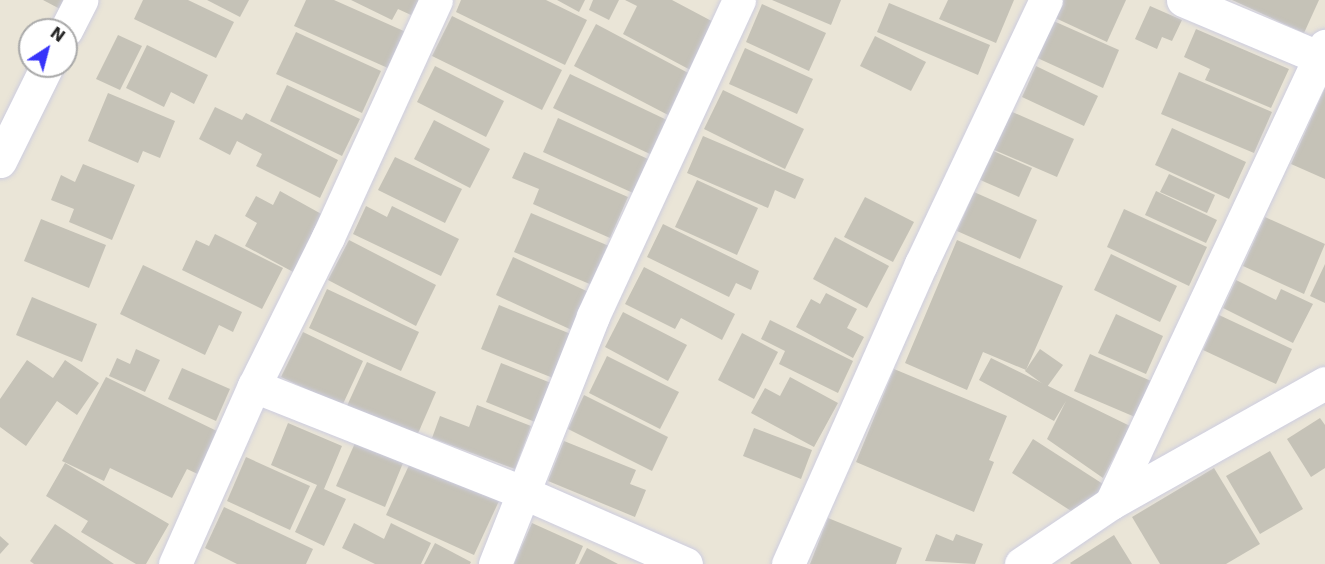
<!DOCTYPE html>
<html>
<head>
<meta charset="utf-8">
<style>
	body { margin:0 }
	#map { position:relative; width:1325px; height:564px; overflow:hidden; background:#eae5d7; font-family:"DejaVu Sans",sans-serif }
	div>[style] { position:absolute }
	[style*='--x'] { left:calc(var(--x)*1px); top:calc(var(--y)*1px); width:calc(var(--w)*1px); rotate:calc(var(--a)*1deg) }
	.building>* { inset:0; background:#c5c2b7 }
	.roads { filter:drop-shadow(0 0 2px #cdcde0) drop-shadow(0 0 2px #cdcde0) }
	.street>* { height:33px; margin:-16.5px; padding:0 16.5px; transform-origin:16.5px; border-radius:16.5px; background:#fff }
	span { translate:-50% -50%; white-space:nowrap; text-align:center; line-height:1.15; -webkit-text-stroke:5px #fff; paint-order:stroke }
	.north { position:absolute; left:18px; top:18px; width:60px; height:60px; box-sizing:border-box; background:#fff; border:2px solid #a9a9a9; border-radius:50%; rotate:36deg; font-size:16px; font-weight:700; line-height:24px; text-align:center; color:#272727 }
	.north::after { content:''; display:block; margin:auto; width:21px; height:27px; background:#3734fa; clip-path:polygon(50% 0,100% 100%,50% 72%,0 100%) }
</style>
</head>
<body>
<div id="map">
	<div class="building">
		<div style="clip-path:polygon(43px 0,65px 0,60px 9px)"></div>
		<div style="clip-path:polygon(143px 0,188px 0,234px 22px,216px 58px,134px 19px)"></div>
		<div style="clip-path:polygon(207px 0,249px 0,240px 17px)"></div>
		<div style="clip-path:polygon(306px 0,334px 0,406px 32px,390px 69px,294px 26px)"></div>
		<div style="clip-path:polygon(351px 0,419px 0,411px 15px,398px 9px,392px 20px)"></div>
		<div style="clip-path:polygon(461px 0,546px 0,587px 20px,565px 65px,456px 12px)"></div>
		<div style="clip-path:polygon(557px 0,585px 0,579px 12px)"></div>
		<div style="clip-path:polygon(593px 0,619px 0,609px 20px,589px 10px)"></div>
		<div style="clip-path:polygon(625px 0,672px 0,721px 26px,696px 73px,623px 34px,637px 6px)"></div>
		<div style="clip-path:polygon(772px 0,841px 0,831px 25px)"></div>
		<div style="clip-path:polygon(948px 0,1014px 0,996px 43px,939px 19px)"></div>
		<div style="clip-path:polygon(1058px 0,1126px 0,1107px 42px,1051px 16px)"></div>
		<div style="clip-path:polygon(1232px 0,1319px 0,1304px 33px)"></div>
		<div style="clip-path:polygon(889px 3px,990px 45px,978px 75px,877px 32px)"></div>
		<div style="clip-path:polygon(762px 4px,826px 33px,809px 71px,746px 42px)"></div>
		<div style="clip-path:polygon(1150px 6px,1182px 20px,1172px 41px,1162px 37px,1157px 49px,1135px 39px)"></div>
		<div style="clip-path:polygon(452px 16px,562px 70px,542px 110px,432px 56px)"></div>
		<div style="clip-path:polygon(1049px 19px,1119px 50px,1103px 88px,1033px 56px)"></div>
		<div style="clip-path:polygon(596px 24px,692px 75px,670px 116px,574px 66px)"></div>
		<div style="clip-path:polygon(1196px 29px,1289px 69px,1271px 108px,1205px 80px,1210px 69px,1184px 57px)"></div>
		<div style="clip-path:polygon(296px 32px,381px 71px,362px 113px,276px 74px)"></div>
		<div style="clip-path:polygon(118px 35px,142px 46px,120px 90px,96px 79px)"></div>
		<div style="clip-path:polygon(875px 36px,926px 62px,911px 91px,860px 66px)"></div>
		<div style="clip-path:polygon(147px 45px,208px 75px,194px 104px,171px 92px,164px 107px,126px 88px)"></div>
		<div style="clip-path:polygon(745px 48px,813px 79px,797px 114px,729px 84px)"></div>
		<div style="clip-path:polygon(435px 66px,504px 101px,486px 137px,417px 102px)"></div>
		<div style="clip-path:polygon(1036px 66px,1098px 96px,1084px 126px,1022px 97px)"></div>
		<div style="clip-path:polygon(1179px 72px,1272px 112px,1254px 153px,1161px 114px)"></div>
		<div style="clip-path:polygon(570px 74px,669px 121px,652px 155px,553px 108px)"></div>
		<div style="clip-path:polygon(287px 85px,360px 119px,342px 156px,270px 121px)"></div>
		<div style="clip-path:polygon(1325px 88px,1325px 179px,1291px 164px)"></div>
		<div style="clip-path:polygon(723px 90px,804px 129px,785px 169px,704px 129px)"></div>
		<div style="clip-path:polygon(108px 93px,175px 121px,160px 158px,143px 151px,138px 163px,88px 141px)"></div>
		<div style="clip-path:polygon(215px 107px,242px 120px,246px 113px,338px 160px,320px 198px,256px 166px,262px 154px,237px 141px,230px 155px,199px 139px)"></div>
		<div style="clip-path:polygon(1008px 110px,1074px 139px,1057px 177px,992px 149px)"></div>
		<div style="clip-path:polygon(558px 118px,648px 159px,633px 193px,543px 152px)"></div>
		<div style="clip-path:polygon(434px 120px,490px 149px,470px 188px,414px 159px)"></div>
		<div style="clip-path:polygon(1172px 128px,1246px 162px,1229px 199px,1155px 165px)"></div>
		<div style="clip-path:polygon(703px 136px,804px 179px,795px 199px,775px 190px,768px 208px,687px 173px)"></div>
		<div style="clip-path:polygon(991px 150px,1032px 168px,1019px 197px,978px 179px)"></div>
		<div style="clip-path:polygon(524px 152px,628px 197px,610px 238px,533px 204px,539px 189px,512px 178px)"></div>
		<div style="clip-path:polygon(395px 157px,462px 189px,445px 223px,378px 190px)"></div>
		<div style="clip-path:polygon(83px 164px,135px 185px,112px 240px,69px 222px,74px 209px,51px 200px,61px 175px,75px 182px)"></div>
		<div style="clip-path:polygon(1169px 174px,1215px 195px,1207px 213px,1160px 192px)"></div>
		<div style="clip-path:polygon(697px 180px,758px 208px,737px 255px,675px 227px)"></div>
		<div style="clip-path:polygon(280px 191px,325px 216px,295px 273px,245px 246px,257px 223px,245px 216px,256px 196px,273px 205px)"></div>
		<div style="clip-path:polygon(1156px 191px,1217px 220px,1206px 243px,1145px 215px)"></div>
		<div style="clip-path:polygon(974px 192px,1037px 220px,1020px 259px,957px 231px)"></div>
		<div style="clip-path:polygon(865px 197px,914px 222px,893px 262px,844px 237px)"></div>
		<div style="clip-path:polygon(366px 206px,387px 217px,392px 206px,459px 239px,441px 276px,353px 234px)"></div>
		<div style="clip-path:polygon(1124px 209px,1207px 247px,1189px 286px,1107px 247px)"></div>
		<div style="clip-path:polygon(531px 213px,609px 246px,592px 285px,514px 252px)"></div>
		<div style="clip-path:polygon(1265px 217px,1325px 244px,1304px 294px,1243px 266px)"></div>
		<div style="clip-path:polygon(41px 219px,106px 245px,89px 288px,24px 261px)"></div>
		<div style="clip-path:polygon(663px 224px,759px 271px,751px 290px,736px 283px,729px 297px,647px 257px)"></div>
		<div style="clip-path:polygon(215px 234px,283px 268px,262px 309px,182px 270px,196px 240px,209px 246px)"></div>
		<div style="clip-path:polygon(835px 237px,889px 266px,867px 308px,813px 279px)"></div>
		<div style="clip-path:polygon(349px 240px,436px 285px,416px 326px,328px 280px)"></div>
		<div style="clip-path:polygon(957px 240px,1063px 286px,1026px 370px,983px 352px,967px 390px,905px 363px)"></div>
		<div style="clip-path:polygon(1111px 254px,1177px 286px,1160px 322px,1094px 290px)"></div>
		<div style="clip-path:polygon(513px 257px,593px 294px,576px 332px,496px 295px)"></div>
		<div style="clip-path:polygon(1325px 264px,1325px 303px,1310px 296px)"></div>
		<div style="clip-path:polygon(143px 265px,242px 312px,233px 332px,219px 325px,205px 355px,120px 314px)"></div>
		<div style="clip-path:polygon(644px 267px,735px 314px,722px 340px,681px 318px,675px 329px,625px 304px)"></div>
		<div style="clip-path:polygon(1236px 280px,1276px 300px,1281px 289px,1313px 304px,1293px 343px,1223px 308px)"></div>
		<div style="clip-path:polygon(327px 289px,419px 332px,401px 371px,309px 328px)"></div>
		<div style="clip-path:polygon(826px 293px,857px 309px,847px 328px,864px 337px,853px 358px,796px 327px,811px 299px,820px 304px)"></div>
		<div style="clip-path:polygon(32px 297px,97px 324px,82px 362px,16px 335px)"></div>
		<div style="clip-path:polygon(499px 305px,571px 334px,553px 378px,481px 349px)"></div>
		<div style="clip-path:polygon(623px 312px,687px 345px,668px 381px,605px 347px)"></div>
		<div style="clip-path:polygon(1116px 314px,1163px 336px,1146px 374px,1098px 353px)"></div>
		<div style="clip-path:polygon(1219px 315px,1292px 349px,1276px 384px,1203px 350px)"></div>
		<div style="clip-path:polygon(770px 320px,853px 361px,838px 393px,779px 364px,785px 351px,761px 339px)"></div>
		<div style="clip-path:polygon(303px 332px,363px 361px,342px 406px,281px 377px)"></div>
		<div style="clip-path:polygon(742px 333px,778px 352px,754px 399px,718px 380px)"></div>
		<div style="clip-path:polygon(136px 349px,160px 360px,145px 392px,109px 376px,117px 358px,130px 364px)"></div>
		<div style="clip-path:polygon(1040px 349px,1063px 365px,1047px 387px,1025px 371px)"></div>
		<div style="clip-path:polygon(1090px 354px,1151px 381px,1135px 417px,1074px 391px)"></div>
		<div style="clip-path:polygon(607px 356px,679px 392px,660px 429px,589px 393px)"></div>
		<div style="clip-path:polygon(991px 358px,1130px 426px,1103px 478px,1047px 439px,1066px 401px,1054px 421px,979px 380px)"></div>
		<div style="clip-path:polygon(27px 360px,53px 378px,65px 360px,99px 383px,77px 415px,57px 401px,26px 446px,0 427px,0 399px)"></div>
		<div style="clip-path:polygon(367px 362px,436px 392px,416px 438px,346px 408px)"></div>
		<div style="clip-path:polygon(501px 363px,551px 383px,535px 422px,486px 402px)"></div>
		<div style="clip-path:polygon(182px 368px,230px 389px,216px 421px,168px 399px)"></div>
		<div style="clip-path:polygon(894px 369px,1007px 416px,989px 460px,994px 462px,974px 512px,856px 462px)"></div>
		<div style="clip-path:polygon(106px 377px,225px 435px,204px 477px,187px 469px,172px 498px,110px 468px,104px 481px,62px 461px)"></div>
		<div style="clip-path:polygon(790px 377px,838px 403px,814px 447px,751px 413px,765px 388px,780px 396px)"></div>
		<div style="clip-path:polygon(584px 395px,668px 437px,652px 471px,568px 429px)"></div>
		<div style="clip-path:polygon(477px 405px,531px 426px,515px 469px,432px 438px,440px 416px,469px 427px)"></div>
		<div style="clip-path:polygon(1320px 418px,1325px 425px,1325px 468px,1311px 477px,1287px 439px)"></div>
		<div style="clip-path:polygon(288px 423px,342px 446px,324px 489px,346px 499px,324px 546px,295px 532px,317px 485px,271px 465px)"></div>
		<div style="clip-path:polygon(754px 428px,812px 450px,801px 479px,743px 456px)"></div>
		<div style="clip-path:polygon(1033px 439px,1103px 484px,1082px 518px,1012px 473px)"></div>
		<div style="clip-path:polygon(564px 441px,636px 470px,630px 484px,646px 490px,635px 517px,548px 481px)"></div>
		<div style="clip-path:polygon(355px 443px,403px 463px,385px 507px,336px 486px)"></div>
		<div style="clip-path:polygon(1270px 451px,1303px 509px,1260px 534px,1226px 476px)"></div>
		<div style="clip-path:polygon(246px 457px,310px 486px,290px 530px,227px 501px)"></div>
		<div style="clip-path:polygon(411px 461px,499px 501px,474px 555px,386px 515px)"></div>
		<div style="clip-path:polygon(65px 463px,169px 524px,146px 564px,136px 564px,81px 532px,88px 521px,46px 496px)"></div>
		<div style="clip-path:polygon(1214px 468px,1260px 544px,1226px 564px,1160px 564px,1132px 517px)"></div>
		<div style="clip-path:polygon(224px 507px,313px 549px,306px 564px,237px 564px,205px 548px)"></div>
		<div style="clip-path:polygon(828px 518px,902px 548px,896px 564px,810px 564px)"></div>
		<div style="clip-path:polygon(354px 523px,384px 539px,391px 523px,431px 543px,421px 564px,375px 564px,342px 548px)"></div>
		<div style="clip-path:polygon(532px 523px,583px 546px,575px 564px,514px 564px)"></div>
		<div style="clip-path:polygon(55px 524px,114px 564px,34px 564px,30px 561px)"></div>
		<div style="clip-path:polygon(936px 534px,953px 541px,956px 534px,983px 544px,975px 564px,925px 561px)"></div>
		<div style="clip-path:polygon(1114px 535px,1132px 564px,1071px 564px,1070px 563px)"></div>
		<div style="clip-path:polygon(0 536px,9px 544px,0 554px)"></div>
		<div style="clip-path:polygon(435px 543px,471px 562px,470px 564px,424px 564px)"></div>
		<div style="clip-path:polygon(587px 548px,618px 564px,579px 564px)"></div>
	</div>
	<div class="roads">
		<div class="street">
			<div style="--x:1183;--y:0;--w:154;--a:22.9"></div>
			<div style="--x:66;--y:30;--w:34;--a:-63"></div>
			<div style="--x:0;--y:161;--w:106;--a:-63.7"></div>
			<div style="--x:254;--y:386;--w:288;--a:21.6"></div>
			<div style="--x:522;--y:492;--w:179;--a:23.7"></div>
			<div style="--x:1111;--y:503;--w:505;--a:-64.91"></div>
			<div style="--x:175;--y:564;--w:195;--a:-66.1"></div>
			<div style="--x:254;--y:386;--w:166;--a:-63.6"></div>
			<div style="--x:328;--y:237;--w:260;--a:-65.5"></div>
			<div style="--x:495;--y:564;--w:267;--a:-68.4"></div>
			<div style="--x:593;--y:316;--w:348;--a:-65.2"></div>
			<div style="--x:788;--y:564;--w:328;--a:-66.1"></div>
			<div style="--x:921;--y:264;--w:292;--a:-64.7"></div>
			<div style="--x:1021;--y:564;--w:109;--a:-34.1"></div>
			<div style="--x:1111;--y:503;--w:245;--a:-29.3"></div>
		</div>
	</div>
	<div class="north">N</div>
</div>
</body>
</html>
